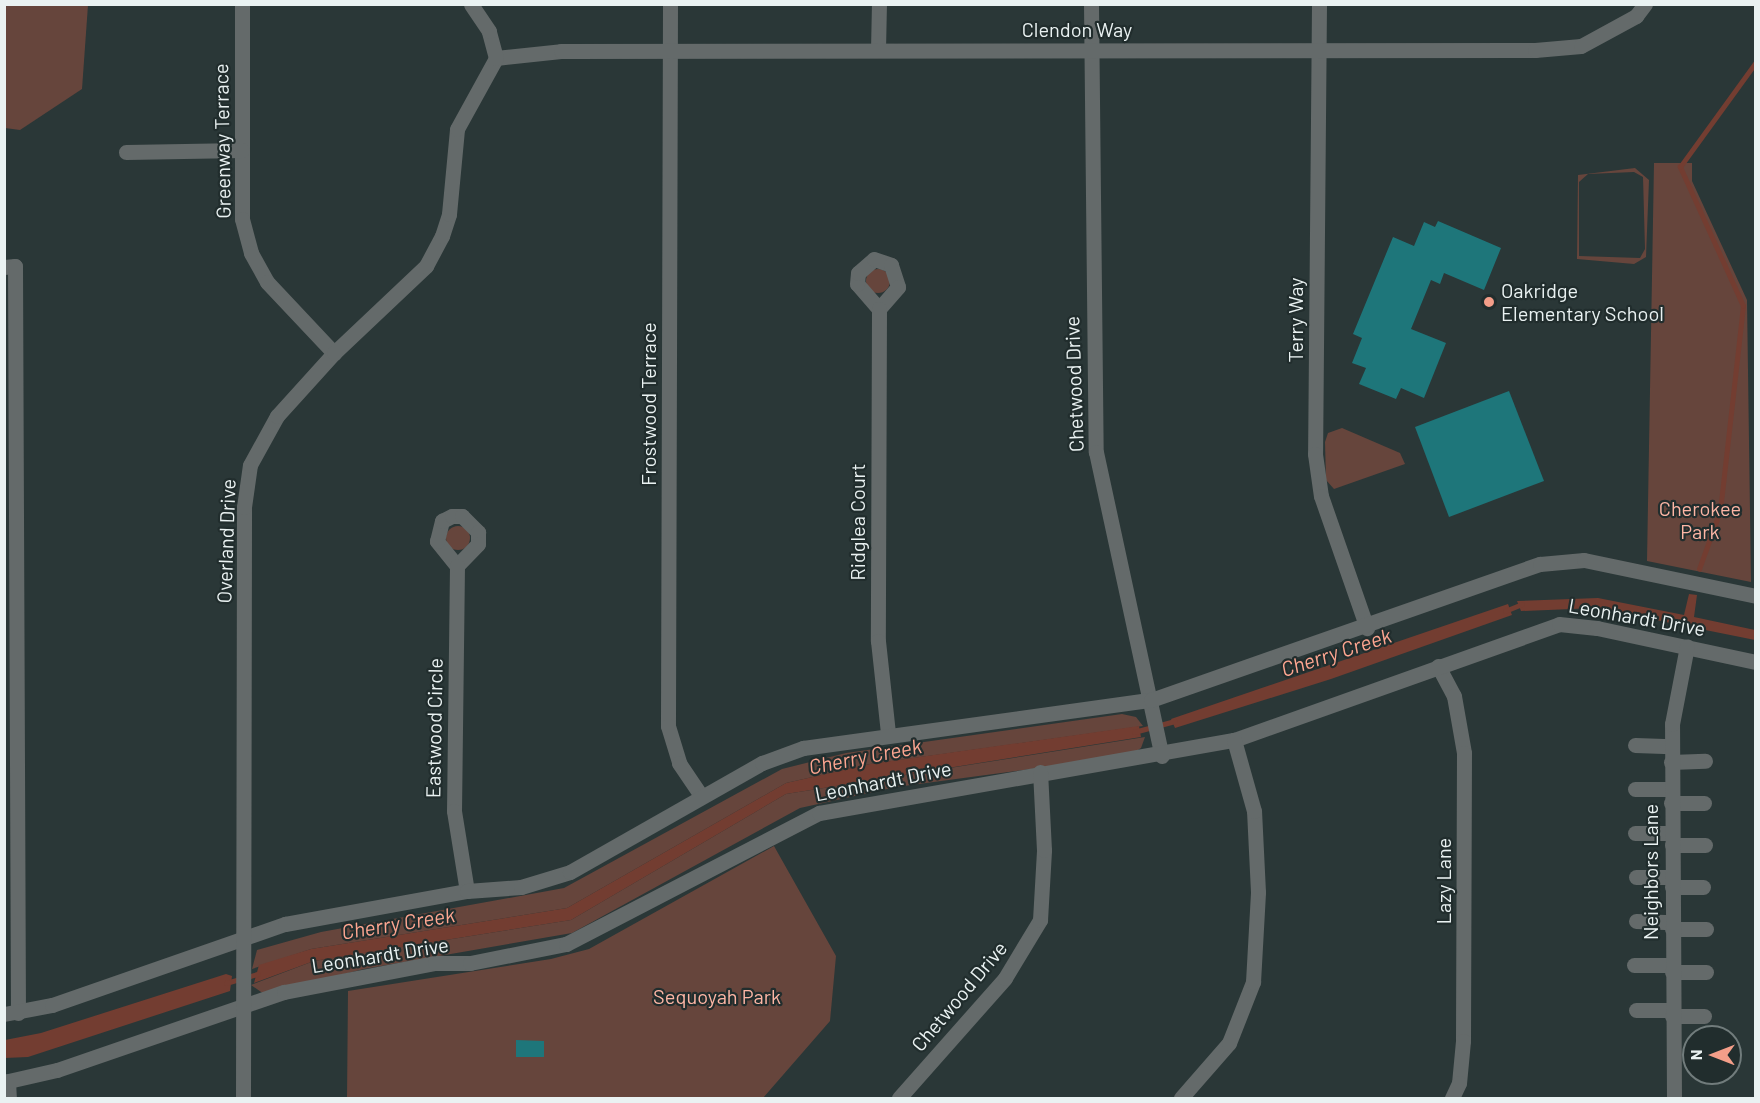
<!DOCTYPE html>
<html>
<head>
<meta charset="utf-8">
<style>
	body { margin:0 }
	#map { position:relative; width:1760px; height:1103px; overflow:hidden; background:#2a3737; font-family:Barlow,sans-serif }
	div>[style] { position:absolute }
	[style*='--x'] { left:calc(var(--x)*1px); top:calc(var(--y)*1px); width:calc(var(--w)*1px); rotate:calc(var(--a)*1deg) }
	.green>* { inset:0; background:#66453c }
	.round { border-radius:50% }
	.water>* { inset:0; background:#733d31 }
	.stream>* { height:4.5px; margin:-2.25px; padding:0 2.25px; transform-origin:2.25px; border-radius:2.25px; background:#733d31 }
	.building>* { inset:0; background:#1e767a }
	.minor>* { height:15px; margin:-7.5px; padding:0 7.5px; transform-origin:7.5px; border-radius:7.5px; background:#646a6a }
	.dots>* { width:16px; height:16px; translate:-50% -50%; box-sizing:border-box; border:3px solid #212d2d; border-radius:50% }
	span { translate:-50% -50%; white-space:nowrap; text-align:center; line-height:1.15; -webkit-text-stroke:4.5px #212d2d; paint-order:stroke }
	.street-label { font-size:20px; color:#eaf2f2 }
	.poi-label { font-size:20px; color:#eaf2f2 }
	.left { translate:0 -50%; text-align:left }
	.park-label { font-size:20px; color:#feb6a5 }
	.water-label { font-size:21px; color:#fea691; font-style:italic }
	.frame { position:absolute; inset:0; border:6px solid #eaf2f2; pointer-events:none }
	.north { position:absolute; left:1682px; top:1025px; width:60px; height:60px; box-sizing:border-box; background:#212d2d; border:2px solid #717c7c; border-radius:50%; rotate:270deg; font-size:16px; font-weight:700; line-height:24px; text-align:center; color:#eaf2f2 }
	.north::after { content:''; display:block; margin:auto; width:21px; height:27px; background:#f49e89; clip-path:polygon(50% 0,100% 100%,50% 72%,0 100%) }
</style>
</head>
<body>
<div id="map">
	<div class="green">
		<div style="clip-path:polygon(4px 5px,88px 5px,82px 89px,20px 130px,5px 128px)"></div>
		<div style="clip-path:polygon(1654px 163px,1692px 163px,1692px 181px,1747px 300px,1751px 582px,1647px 561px)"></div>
		<div style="clip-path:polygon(evenodd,1635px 168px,1649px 180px,1646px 257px,1634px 264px,1577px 259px,1578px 175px,1635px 168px,1588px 174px,1634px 172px,1643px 177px,1645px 249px,1640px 258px,1579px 256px,1579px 182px,1588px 174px)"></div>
		<div class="round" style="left:866px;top:269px;width:24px;height:24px"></div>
		<div style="clip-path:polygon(1342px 428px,1400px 453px,1405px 464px,1334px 489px,1326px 480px,1325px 442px,1328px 433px)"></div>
		<div class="round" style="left:446px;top:526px;width:24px;height:24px"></div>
		<div style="clip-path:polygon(1122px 714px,1136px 717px,1143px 726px,870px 764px,786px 783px,567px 908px,311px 949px,252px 969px,257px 950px,321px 932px,564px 888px,782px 769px,846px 753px)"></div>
		<div style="clip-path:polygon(1145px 737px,1141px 748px,1129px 756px,896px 787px,800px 808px,572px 933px,364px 969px,264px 994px,251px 985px,314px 961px,571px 920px,786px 794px)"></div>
		<div style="clip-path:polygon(774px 846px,836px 956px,830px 1021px,763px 1098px,347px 1098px,348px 991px,551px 959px,589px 949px)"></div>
	</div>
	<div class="water">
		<div style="clip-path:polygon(1689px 594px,1697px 595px,1694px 617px,1755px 630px,1755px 640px,1596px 608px,1521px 611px,1517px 601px,1598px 598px,1684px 615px)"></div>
		<div style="clip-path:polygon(1508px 604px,1512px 615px,1331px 679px,1175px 728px,1171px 719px)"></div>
		<div style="clip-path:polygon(1139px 726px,1141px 737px,786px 794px,571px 920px,314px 961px,254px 983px,259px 965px,311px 949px,567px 908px,786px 783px,870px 764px)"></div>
		<div style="clip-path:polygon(226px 974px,232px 976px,230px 991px,28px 1057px,5px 1058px,5px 1040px,41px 1033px)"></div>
	</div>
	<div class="stream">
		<div style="--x:1699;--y:569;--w:62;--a:-70.1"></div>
		<div style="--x:1720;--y:511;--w:206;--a:-83.6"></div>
		<div style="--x:1743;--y:306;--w:153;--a:-114.4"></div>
		<div style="--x:1680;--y:167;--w:130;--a:-54.1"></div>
		<div style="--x:1505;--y:611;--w:18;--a:-22"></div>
		<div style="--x:1134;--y:732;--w:42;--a:-15"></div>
		<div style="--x:226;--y:983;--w:33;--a:-16"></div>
	</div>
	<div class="building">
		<div style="clip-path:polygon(1438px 221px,1501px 248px,1484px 290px,1444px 273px,1440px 284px,1431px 280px,1411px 329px,1446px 343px,1424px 398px,1401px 388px,1396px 399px,1359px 384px,1366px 368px,1352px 363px,1362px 338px,1353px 334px,1393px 237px,1414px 246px,1424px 222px,1435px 227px)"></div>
		<div style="clip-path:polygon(1509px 391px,1544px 481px,1449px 517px,1415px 427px)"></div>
		<div style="clip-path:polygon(516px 1040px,544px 1041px,544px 1057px,516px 1057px)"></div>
	</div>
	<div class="minor">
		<div style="--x:242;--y:4;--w:215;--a:90"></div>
		<div style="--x:242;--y:219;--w:35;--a:75"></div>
		<div style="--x:251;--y:253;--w:33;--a:61"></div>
		<div style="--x:267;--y:282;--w:98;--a:46.7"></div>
		<div style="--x:670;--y:4;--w:722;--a:90.16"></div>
		<div style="--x:668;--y:726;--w:39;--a:73"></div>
		<div style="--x:679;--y:763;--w:40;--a:56"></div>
		<div style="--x:1091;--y:4;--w:448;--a:89.4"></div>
		<div style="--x:1096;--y:452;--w:311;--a:77.8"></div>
		<div style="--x:1319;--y:4;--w:450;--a:90.5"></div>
		<div style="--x:1315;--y:454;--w:42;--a:81.9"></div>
		<div style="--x:1321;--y:496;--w:140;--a:70.8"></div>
		<div style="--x:878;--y:50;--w:46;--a:-88.8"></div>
		<div style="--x:496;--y:58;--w:65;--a:-6.1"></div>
		<div style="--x:561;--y:51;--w:974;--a:-0.06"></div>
		<div style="--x:1535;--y:50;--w:46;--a:-5"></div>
		<div style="--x:1581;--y:46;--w:63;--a:-28.6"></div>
		<div style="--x:1636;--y:16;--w:15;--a:-53"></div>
		<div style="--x:126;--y:152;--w:116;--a:-1"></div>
		<div style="--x:4;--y:267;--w:11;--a:-5"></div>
		<div style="--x:15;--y:266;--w:747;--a:89.77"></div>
		<div style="--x:879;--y:309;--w:33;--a:-131"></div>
		<div style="--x:857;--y:284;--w:11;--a:-85"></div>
		<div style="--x:858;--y:273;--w:21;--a:-41"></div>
		<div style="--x:874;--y:259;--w:18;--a:19"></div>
		<div style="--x:891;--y:265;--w:23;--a:72"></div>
		<div style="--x:898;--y:287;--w:29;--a:131"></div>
		<div style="--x:879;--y:309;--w:332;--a:90.2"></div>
		<div style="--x:878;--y:641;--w:93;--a:83.8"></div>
		<div style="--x:457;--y:566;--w:32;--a:-129"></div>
		<div style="--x:437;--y:541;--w:21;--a:-76"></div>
		<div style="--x:442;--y:521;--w:11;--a:-27"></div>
		<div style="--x:452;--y:516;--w:10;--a:0"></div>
		<div style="--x:462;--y:516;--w:23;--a:45"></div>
		<div style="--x:478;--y:532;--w:12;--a:90"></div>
		<div style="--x:478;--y:544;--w:30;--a:134"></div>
		<div style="--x:457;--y:566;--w:245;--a:90.7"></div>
		<div style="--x:454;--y:811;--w:81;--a:80.8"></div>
		<div style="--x:1438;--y:666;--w:34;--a:62"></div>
		<div style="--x:1454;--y:696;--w:58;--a:80"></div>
		<div style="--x:1464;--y:753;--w:288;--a:90.2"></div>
		<div style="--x:1463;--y:1041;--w:42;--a:95.4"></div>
		<div style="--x:1459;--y:1083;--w:17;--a:115"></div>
		<div style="--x:1635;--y:745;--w:36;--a:2"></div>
		<div style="--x:1671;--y:762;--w:34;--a:-2"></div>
		<div style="--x:1635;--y:789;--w:36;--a:0"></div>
		<div style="--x:1671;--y:803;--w:33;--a:0"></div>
		<div style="--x:1635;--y:833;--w:36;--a:0"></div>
		<div style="--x:1672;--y:845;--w:33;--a:0"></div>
		<div style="--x:1636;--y:877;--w:36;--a:0"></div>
		<div style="--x:1672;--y:887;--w:31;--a:0"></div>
		<div style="--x:1636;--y:921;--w:36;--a:2"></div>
		<div style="--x:1672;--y:929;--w:34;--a:0"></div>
		<div style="--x:1634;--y:965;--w:38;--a:0"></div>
		<div style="--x:1672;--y:972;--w:34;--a:0"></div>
		<div style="--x:1636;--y:1010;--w:36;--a:0"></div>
		<div style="--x:4;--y:1014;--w:49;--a:-10.6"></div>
		<div style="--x:52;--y:1005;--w:247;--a:-19.2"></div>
		<div style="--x:285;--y:924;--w:185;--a:-10.3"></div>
		<div style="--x:467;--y:891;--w:54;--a:-4.2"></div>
		<div style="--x:521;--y:887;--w:51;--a:-17"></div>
		<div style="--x:570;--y:872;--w:221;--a:-29.6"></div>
		<div style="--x:762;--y:763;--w:44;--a:-20.1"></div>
		<div style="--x:803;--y:748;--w:351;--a:-7.9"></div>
		<div style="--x:1151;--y:700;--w:412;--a:-19.3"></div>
		<div style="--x:1540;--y:564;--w:44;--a:-5.2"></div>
		<div style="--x:1584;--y:560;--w:176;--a:11.8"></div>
		<div style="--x:1672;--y:1016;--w:32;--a:0"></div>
		<div style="--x:8;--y:1081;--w:17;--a:87"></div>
		<div style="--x:4;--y:1082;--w:54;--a:-12.8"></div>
		<div style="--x:57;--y:1070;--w:240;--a:-19"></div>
		<div style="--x:284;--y:992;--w:154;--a:-10.9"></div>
		<div style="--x:435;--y:963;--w:35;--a:0"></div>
		<div style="--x:470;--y:963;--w:98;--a:-11.2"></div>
		<div style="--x:566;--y:944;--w:285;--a:-27.4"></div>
		<div style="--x:819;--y:813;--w:421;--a:-10"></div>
		<div style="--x:1234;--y:740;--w:345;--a:-19.6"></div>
		<div style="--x:1559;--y:624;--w:38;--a:6"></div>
		<div style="--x:1597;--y:628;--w:163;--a:12.1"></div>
		<div style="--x:243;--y:1098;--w:591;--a:-89.9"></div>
		<div style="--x:244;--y:507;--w:42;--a:-81.9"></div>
		<div style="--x:250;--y:465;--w:56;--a:-61.1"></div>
		<div style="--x:277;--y:416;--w:85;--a:-47.9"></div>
		<div style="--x:334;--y:353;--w:127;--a:-43.4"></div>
		<div style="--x:426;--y:266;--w:34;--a:-62"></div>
		<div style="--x:442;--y:236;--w:23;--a:-72"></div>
		<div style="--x:449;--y:214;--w:85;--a:-84.6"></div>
		<div style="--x:457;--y:129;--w:81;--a:-61.2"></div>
		<div style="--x:496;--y:58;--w:28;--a:-105"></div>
		<div style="--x:489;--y:31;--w:32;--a:-124"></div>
		<div style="--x:899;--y:1098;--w:160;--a:-48.5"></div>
		<div style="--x:1005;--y:978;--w:68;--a:-58.9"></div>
		<div style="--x:1040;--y:920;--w:70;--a:-86.7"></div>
		<div style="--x:1044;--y:850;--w:78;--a:-92.9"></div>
		<div style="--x:1181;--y:1098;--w:73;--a:-48.9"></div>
		<div style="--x:1229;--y:1043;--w:66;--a:-68.5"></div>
		<div style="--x:1253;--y:982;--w:90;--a:-86.8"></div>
		<div style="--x:1258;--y:892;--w:81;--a:-92.8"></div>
		<div style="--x:1254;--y:811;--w:74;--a:-105.7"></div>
		<div style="--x:1674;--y:1098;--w:374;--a:-90.3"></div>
		<div style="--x:1672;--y:724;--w:79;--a:-79.1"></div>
	</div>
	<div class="dots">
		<div style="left:1489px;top:302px;background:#f49e89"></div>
	</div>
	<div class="street-label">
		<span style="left:1077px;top:29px">Clendon Way</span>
		<span style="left:222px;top:141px;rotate:-91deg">Greenway Terrace</span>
		<span style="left:1295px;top:320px;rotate:-90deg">Terry Way</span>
		<span style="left:1074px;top:384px;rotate:-92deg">Chetwood Drive</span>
		<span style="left:648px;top:404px;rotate:-90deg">Frostwood Terrace</span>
		<span style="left:857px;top:522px;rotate:-90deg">Ridglea Court</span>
		<span style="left:226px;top:541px;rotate:-88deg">Overland Drive</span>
		<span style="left:1637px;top:617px;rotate:10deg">Leonhardt Drive</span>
		<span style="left:434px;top:728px;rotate:-89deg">Eastwood Circle</span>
		<span style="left:883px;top:781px;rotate:-11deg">Leonhardt Drive</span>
		<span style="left:1650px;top:872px;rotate:-90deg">Neighbors Lane</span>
		<span style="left:1443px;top:881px;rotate:-90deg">Lazy Lane</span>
		<span style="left:380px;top:955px;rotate:-9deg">Leonhardt Drive</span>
		<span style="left:959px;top:996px;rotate:-50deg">Chetwood Drive</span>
	</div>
	<div class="poi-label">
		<span class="left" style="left:1501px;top:302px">Oakridge<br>Elementary School</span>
	</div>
	<div class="park-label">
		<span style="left:1700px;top:520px">Cherokee<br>Park</span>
		<span style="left:717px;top:996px">Sequoyah Park</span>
	</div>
	<div class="water-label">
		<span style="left:1336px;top:652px;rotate:-18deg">Cherry Creek</span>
		<span style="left:865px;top:756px;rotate:-11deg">Cherry Creek</span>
		<span style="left:398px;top:923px;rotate:-9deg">Cherry Creek</span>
	</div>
	<div class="frame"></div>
	<div class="north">N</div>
</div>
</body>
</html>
